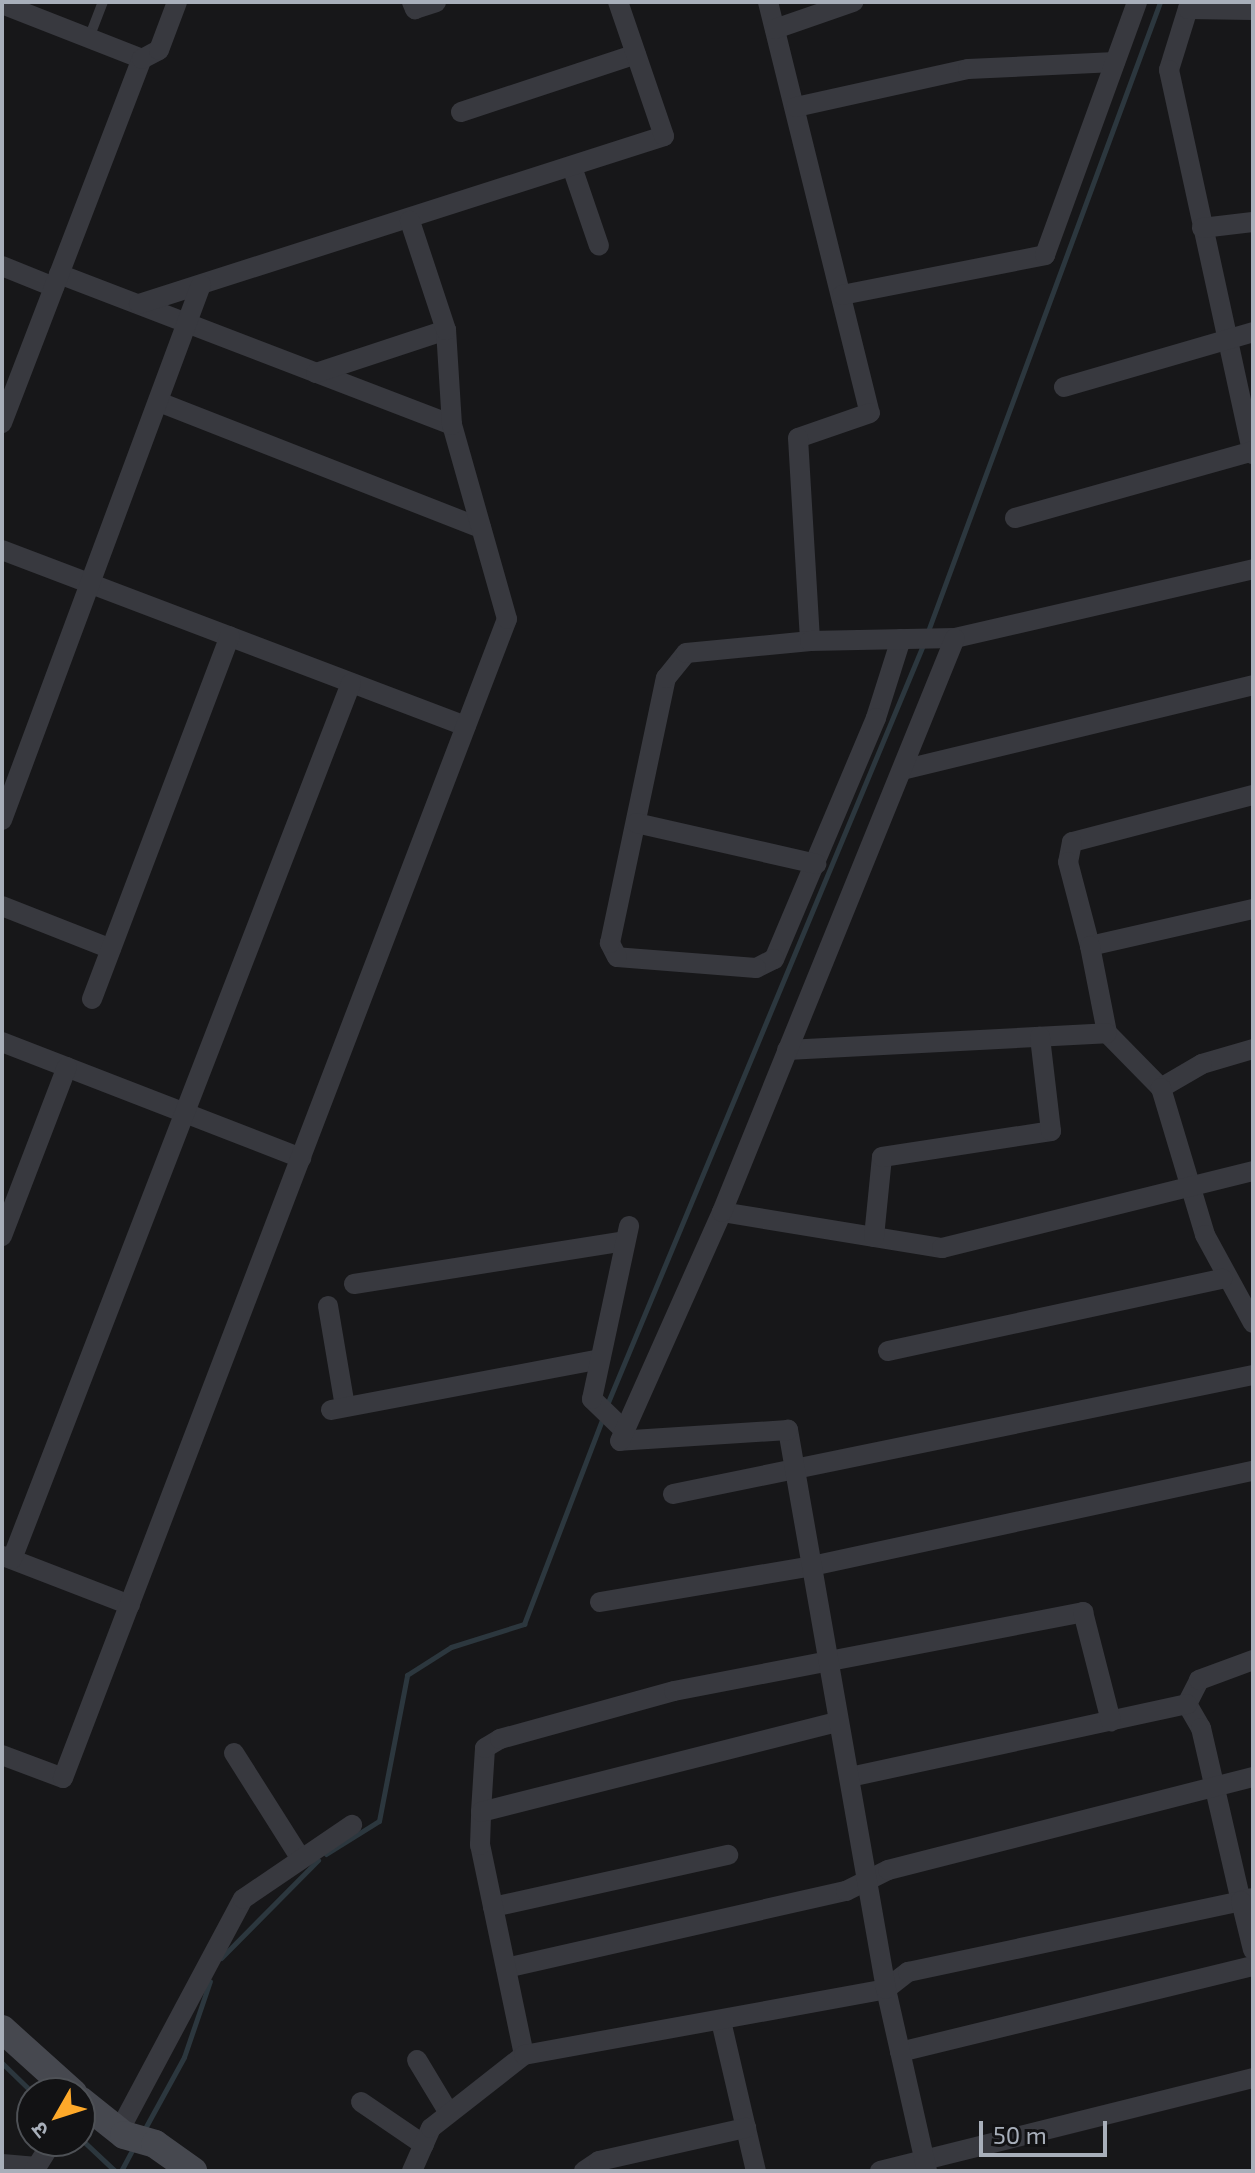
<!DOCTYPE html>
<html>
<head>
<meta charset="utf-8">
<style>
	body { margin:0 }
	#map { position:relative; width:1255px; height:2173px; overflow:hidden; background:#171719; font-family:"Exo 2","Noto Sans Devanagari",sans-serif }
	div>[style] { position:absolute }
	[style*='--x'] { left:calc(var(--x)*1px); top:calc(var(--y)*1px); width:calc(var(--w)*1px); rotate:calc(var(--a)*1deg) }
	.stream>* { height:5px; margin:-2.5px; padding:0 2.5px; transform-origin:2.5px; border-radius:2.5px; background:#2c373e }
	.lane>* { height:10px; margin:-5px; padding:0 5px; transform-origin:5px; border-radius:5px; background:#38393f }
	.street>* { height:20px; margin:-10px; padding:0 10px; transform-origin:10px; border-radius:10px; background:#38393f }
	.secondary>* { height:28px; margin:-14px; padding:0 14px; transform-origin:14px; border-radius:14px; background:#46484f }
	span { translate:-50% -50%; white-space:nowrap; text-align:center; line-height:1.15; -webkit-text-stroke:8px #121214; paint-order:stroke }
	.frame { position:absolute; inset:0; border:4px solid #a8afba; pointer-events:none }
	.north { position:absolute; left:16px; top:2077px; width:80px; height:80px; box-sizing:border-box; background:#121214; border:2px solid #4e5156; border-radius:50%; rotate:231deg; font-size:22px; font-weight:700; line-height:32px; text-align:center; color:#a8afba }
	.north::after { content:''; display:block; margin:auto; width:28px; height:36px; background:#fea92a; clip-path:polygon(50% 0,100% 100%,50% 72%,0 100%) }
	.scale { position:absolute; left:979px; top:2121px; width:128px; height:36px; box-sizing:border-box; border:4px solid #a8afba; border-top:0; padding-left:10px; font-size:24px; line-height:28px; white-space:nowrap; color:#a8afba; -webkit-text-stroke:6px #121214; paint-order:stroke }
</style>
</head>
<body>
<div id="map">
	<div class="stream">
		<div style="--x:928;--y:631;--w:670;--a:-69.75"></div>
		<div style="--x:606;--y:1407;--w:825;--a:-67.41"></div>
		<div style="--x:326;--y:1854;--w:62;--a:-31.9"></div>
		<div style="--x:379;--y:1821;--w:149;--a:-79.1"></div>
		<div style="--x:407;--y:1675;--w:52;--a:-32.5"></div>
		<div style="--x:451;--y:1647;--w:77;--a:-17.5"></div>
		<div style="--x:524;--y:1624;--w:222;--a:-69.1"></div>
		<div style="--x:221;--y:1958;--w:138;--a:-45.3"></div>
		<div style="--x:2;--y:2063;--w:43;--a:44.1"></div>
		<div style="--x:143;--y:2132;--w:85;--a:-61.3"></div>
		<div style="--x:184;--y:2057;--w:80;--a:-71.1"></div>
		<div style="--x:80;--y:2138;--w:48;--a:43.3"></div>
		<div style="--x:121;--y:2171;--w:27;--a:-62"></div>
	</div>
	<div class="lane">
		<div style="--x:89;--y:38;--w:39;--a:-69"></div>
	</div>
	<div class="street">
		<div style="--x:412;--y:2;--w:8;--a:67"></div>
		<div style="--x:415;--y:9;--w:22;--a:-18"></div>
		<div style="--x:768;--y:2;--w:423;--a:76.1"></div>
		<div style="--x:870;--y:413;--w:76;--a:160.9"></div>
		<div style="--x:798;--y:438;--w:203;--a:86.6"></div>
		<div style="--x:1190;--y:2;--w:71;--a:107.2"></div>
		<div style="--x:1169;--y:70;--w:393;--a:77.7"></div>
		<div style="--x:2;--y:4;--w:150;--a:21.4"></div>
		<div style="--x:1188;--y:9;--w:65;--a:0.9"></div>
		<div style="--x:775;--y:29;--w:83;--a:-19.1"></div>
		<div style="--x:796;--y:107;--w:176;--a:-12.5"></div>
		<div style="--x:968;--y:69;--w:147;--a:-2.7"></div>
		<div style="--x:461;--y:112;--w:184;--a:-18.3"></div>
		<div style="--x:572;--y:167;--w:83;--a:71.1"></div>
		<div style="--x:1202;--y:228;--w:51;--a:-6.7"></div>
		<div style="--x:2;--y:266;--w:56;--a:22"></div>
		<div style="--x:59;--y:274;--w:421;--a:21"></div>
		<div style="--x:842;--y:295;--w:207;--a:-11.1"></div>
		<div style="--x:1045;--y:255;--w:269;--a:-70"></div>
		<div style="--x:139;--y:304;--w:551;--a:-17.74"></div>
		<div style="--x:664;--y:136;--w:142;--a:-108.9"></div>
		<div style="--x:316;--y:373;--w:137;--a:-18.3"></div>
		<div style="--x:1064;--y:387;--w:197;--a:-16.2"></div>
		<div style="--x:159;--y:402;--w:346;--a:21.4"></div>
		<div style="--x:2;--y:423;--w:390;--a:-69"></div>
		<div style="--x:142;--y:59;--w:19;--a:-28"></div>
		<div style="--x:159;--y:50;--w:51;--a:-69.4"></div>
		<div style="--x:1015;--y:518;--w:247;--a:-15.7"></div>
		<div style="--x:2;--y:550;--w:496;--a:20.8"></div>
		<div style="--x:901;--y:639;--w:83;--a:107.6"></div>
		<div style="--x:876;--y:718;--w:262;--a:112.9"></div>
		<div style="--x:774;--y:959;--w:20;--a:153"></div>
		<div style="--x:756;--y:968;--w:139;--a:-175.5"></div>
		<div style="--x:617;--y:957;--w:16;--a:-117"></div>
		<div style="--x:610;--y:943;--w:271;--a:-78.1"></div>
		<div style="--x:666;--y:678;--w:32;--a:-51"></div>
		<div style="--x:686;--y:653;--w:125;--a:-5.5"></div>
		<div style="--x:810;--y:641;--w:145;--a:-1.2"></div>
		<div style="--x:955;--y:638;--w:306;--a:-13"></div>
		<div style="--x:902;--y:770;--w:361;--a:-13.6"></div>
		<div style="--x:1253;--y:795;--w:187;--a:165.4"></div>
		<div style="--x:1072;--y:842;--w:20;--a:101"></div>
		<div style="--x:1068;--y:862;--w:87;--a:75.3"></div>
		<div style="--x:1090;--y:946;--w:167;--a:-12.8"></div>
		<div style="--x:2;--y:820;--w:571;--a:-69.6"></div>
		<div style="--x:636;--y:823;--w:185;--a:12.8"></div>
		<div style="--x:2;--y:906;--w:117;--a:21.5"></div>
		<div style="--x:1090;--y:946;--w:89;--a:78.9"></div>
		<div style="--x:1107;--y:1033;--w:77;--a:45.5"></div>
		<div style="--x:92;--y:999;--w:388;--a:-69.2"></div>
		<div style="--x:2;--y:1042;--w:321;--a:21.2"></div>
		<div style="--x:1253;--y:1049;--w:53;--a:163.6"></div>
		<div style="--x:1202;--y:1064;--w:48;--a:149.7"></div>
		<div style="--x:1161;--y:1088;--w:153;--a:73.3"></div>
		<div style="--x:1205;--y:1235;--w:100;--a:61.4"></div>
		<div style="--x:787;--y:1050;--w:320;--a:-3"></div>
		<div style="--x:722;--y:1212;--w:223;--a:9.3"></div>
		<div style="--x:942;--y:1248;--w:320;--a:-13.9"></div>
		<div style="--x:2;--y:1236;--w:181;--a:-69"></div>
		<div style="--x:874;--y:1237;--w:80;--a:-84.3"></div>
		<div style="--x:882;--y:1157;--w:171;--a:-8.7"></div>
		<div style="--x:1051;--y:1131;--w:95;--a:-96.7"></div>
		<div style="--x:354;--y:1284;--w:274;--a:-9"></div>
		<div style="--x:328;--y:1306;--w:102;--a:80.4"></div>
		<div style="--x:888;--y:1351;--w:342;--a:-12.2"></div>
		<div style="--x:331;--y:1410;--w:274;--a:-10.7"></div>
		<div style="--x:625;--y:1431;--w:46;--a:-135.9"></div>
		<div style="--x:592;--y:1399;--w:177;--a:-77.9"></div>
		<div style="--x:673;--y:1494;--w:592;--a:-11.59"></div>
		<div style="--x:3;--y:1556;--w:136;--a:21.1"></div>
		<div style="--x:12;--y:1559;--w:939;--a:-68.84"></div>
		<div style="--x:600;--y:1602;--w:215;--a:-9.6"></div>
		<div style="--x:812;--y:1566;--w:451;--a:-12.2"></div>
		<div style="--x:1187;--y:1704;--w:28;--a:60"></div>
		<div style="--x:1201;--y:1728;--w:178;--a:77"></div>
		<div style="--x:1241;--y:1901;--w:11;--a:-15"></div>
		<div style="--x:1187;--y:1704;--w:27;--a:-63"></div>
		<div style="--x:1199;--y:1680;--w:58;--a:-20.3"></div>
		<div style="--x:234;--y:1753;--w:125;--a:57.7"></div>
		<div style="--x:2;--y:1755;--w:65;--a:20.7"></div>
		<div style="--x:63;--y:1778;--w:1241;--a:-69.04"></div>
		<div style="--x:507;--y:619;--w:202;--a:-105.8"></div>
		<div style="--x:452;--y:425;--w:95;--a:-93.6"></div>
		<div style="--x:446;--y:330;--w:115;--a:-108.3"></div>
		<div style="--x:850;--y:1777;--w:345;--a:-12.2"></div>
		<div style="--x:481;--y:1812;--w:64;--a:-86.4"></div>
		<div style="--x:485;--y:1748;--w:17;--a:-31"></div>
		<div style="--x:500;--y:1739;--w:180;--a:-15.4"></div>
		<div style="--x:674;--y:1691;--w:417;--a:-10.9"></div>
		<div style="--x:1083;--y:1612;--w:113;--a:75.6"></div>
		<div style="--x:493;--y:1907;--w:241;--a:-12.5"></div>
		<div style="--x:506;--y:1968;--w:349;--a:-12.8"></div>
		<div style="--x:846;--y:1891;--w:47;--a:-26.6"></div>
		<div style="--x:888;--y:1870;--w:377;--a:-14.3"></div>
		<div style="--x:721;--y:2021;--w:154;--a:76.9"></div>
		<div style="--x:900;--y:2052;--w:363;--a:-13.7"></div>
		<div style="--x:524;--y:2055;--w:215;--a:-101.8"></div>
		<div style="--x:480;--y:1845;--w:33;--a:-88"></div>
		<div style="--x:481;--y:1812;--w:366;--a:-14.2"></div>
		<div style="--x:417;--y:2060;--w:62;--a:58.9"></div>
		<div style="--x:361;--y:2102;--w:76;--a:34.3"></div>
		<div style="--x:119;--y:2131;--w:263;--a:-61.9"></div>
		<div style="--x:243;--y:1899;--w:132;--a:-34.2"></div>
		<div style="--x:2;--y:2164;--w:32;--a:5"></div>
		<div style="--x:34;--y:2171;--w:36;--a:-58"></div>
		<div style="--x:412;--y:2171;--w:47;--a:-66.2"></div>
		<div style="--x:431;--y:2128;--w:118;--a:-38.1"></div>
		<div style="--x:524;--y:2055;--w:368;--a:-10.3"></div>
		<div style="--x:886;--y:1989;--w:28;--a:-38"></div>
		<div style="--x:908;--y:1972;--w:340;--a:-12"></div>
		<div style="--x:1241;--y:1901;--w:50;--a:76.2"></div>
		<div style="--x:584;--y:2171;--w:18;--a:-34"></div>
		<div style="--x:599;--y:2161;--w:151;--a:-12.7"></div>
		<div style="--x:880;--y:2171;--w:384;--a:-14"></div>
		<div style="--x:927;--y:2171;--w:187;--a:-102.7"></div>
		<div style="--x:886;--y:1989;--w:568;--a:-99.94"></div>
		<div style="--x:788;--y:1430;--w:168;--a:176.3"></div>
		<div style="--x:620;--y:1441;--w:251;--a:-66"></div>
		<div style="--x:722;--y:1212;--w:619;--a:-67.91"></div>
	</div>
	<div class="secondary">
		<div style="--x:2;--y:2029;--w:96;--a:42"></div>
		<div style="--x:80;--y:2100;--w:56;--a:38.5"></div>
		<div style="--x:124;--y:2135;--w:32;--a:16"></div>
		<div style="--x:155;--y:2144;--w:47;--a:35.4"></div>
	</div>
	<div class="frame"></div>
	<div class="north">उ</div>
	<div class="scale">50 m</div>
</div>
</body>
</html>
